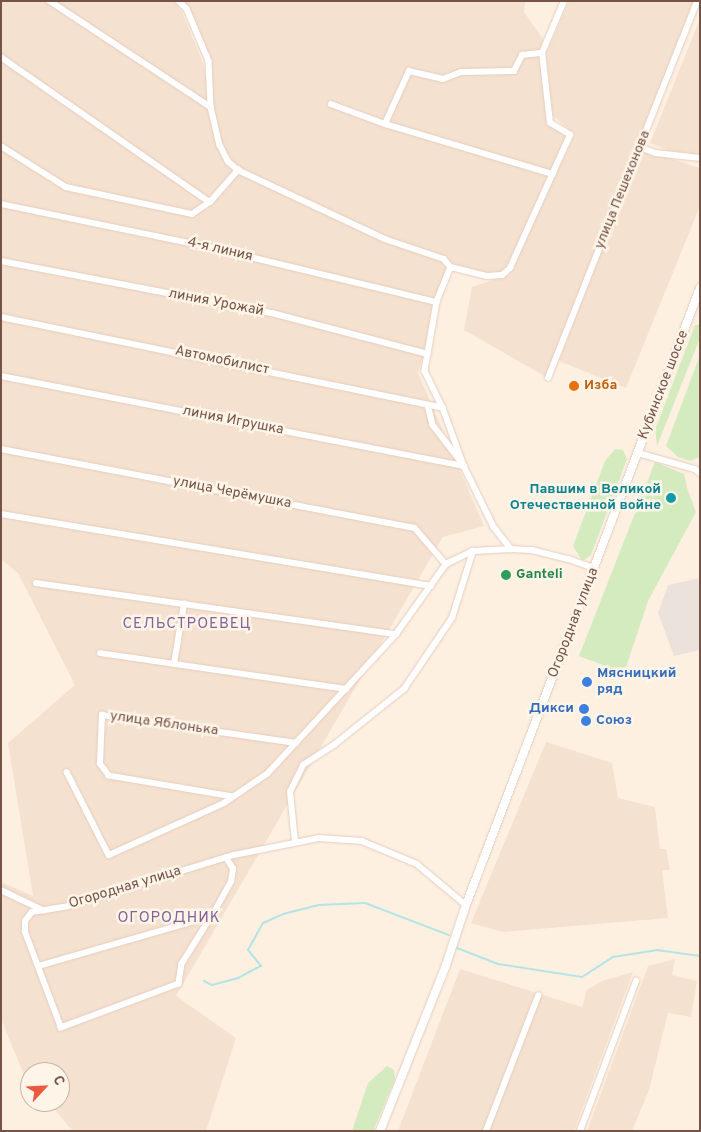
<!DOCTYPE html>
<html>
<head>
<meta charset="utf-8">
<style>
	body { margin:0 }
	#map { position:relative; width:701px; height:1132px; overflow:hidden; background:#fdf0e1; font-family:Overpass,sans-serif }
	div>[style] { position:absolute }
	[style*='--x'] { left:calc(var(--x)*1px); top:calc(var(--y)*1px); width:calc(var(--w)*1px); rotate:calc(var(--a)*1deg) }
	.residential>* { inset:0; background:#f5e1cf }
	.industrial>* { inset:0; background:#ebe2dc }
	.green>* { inset:0; background:#d4ebbf }
	.stream>* { height:2px; margin:-1px; padding:0 1px; transform-origin:1px; border-radius:1px; background:#b5e4e7 }
	.roads { filter:drop-shadow(0 0 1px #e4cdbf) drop-shadow(0 0 1px #e4cdbf) }
	.minor>* { height:5.5px; margin:-2.75px; padding:0 2.75px; transform-origin:2.75px; border-radius:2.75px; background:#fff }
	.secondary>* { height:8px; margin:-4px; padding:0 4px; transform-origin:4px; border-radius:4px; background:#fff }
	.dots>* { width:14px; height:14px; translate:-50% -50%; box-sizing:border-box; border:2px solid #fff4e8; border-radius:50% }
	span { translate:-50% -50%; white-space:nowrap; text-align:center; line-height:1.15; -webkit-text-stroke:5px #fff4e8; paint-order:stroke }
	.street-label { font-size:14px; color:#755347 }
	.food-label { font-size:14px; color:#c56008; font-weight:700 }
	.left { translate:0 -50%; text-align:left }
	.culture-label { font-size:14px; color:#0d838f; font-weight:700 }
	.right { translate:-100% -50%; text-align:right }
	.leisure-label { font-size:14px; color:#27864d; font-weight:700 }
	.shop-label { font-size:14px; color:#366cbe; font-weight:700 }
	.neighbourhood-label { font-size:15px; color:#826299; letter-spacing:1px }
	.frame { position:absolute; inset:0; border:2px solid #755347; pointer-events:none }
	.north { position:absolute; left:20px; top:1062px; width:50px; height:50px; box-sizing:border-box; background:#fff4e8; border:1px solid #c8b4a8; border-radius:50%; rotate:65deg; font-size:14px; font-weight:700; line-height:20px; text-align:center; color:#755347 }
	.north::after { content:''; display:block; margin:auto; width:18px; height:22px; background:#ed5840; clip-path:polygon(50% 0,100% 100%,50% 72%,0 100%) }
</style>
</head>
<body>
<div id="map">
	<div class="residential">
		<div style="clip-path:polygon(1px 1px,174px 1px,182px 12px,203px 63px,210px 100px,209px 61px,187px 9px,179px 1px,525px 1px,524px 12px,543px 39px,541px 52px,550px 123px,570px 135px,510px 268px,502px 275px,487px 276px,451px 267px,418px 373px,484px 526px,443px 537px,176px 996px,236px 1038px,206px 1131px,73px 1131px,48px 1102px,60px 1102px,60px 1072px,30px 1072px,30px 1082px,24px 1075px,1px 1019px,1px 882px,33px 896px,8px 743px,75px 685px,18px 573px,1px 559px)"></div>
		<div style="clip-path:polygon(569px 1px,694px 1px,548px 378px,464px 330px,472px 287px,509px 275px,575px 134px,553px 116px,546px 54px)"></div>
		<div style="clip-path:polygon(700px 19px,700px 155px,669px 151px,650px 143px)"></div>
		<div style="clip-path:polygon(641px 149px,700px 168px,700px 206px,626px 388px,559px 361px)"></div>
		<div style="clip-path:polygon(546px 742px,612px 763px,618px 798px,655px 807px,660px 849px,666px 849px,670px 870px,662px 870px,668px 918px,503px 932px,471px 923px)"></div>
		<div style="clip-path:polygon(675px 959px,672px 975px,697px 981px,691px 1017px,668px 1013px,649px 1090px,632px 1131px,587px 1131px,648px 966px)"></div>
		<div style="clip-path:polygon(460px 969px,582px 1007px,587px 990px,602px 981px,633px 972px,574px 1131px,398px 1131px)"></div>
	</div>
	<div class="industrial">
		<div style="clip-path:polygon(700px 578px,700px 650px,674px 656px,658px 613px,668px 585px)"></div>
	</div>
	<div class="green">
		<div style="clip-path:polygon(700px 324px,700px 338px,657px 446px,655px 430px,695px 325px)"></div>
		<div style="clip-path:polygon(700px 355px,700px 457px,690px 461px,678px 457px,666px 446px)"></div>
		<div style="clip-path:polygon(615px 449px,623px 450px,627px 459px,591px 555px,584px 560px,581px 559px,573px 546px,605px 461px)"></div>
		<div style="clip-path:polygon(655px 462px,684px 474px,688px 491px,696px 512px,648px 601px,624px 673px,579px 656px)"></div>
		<div style="clip-path:polygon(387px 1066px,394px 1070px,395px 1079px,373px 1131px,352px 1131px,368px 1083px)"></div>
	</div>
	<div class="stream">
		<div style="--x:457;--y:948;--w:44;--a:21.3"></div>
		<div style="--x:498;--y:964;--w:85;--a:8.8"></div>
		<div style="--x:582;--y:977;--w:37;--a:-33"></div>
		<div style="--x:613;--y:957;--w:45;--a:-9"></div>
		<div style="--x:657;--y:950;--w:43;--a:7.9"></div>
		<div style="--x:204;--y:981;--w:9;--a:27"></div>
		<div style="--x:212;--y:985;--w:27;--a:-15"></div>
		<div style="--x:238;--y:978;--w:26;--a:-28"></div>
		<div style="--x:261;--y:966;--w:21;--a:-129"></div>
		<div style="--x:248;--y:950;--w:31;--a:-61"></div>
		<div style="--x:263;--y:923;--w:22;--a:-24"></div>
		<div style="--x:283;--y:914;--w:36;--a:-14"></div>
		<div style="--x:318;--y:905;--w:47;--a:-2.4"></div>
		<div style="--x:365;--y:903;--w:90;--a:20.9"></div>
	</div>
	<div class="roads">
		<div class="minor">
			<div style="--x:50;--y:1;--w:193;--a:33.4"></div>
			<div style="--x:179;--y:1;--w:11;--a:45"></div>
			<div style="--x:187;--y:9;--w:56;--a:67.1"></div>
			<div style="--x:209;--y:61;--w:46;--a:87.5"></div>
			<div style="--x:211;--y:107;--w:39;--a:77"></div>
			<div style="--x:220;--y:145;--w:18;--a:63"></div>
			<div style="--x:228;--y:161;--w:13;--a:42"></div>
			<div style="--x:238;--y:170;--w:162;--a:25.1"></div>
			<div style="--x:385;--y:239;--w:62;--a:18.7"></div>
			<div style="--x:444;--y:259;--w:11;--a:49"></div>
			<div style="--x:451;--y:267;--w:38;--a:112"></div>
			<div style="--x:437;--y:302;--w:70;--a:99.9"></div>
			<div style="--x:425;--y:371;--w:41;--a:64.1"></div>
			<div style="--x:443;--y:408;--w:62;--a:70.1"></div>
			<div style="--x:464;--y:466;--w:68;--a:63.8"></div>
			<div style="--x:494;--y:527;--w:28;--a:52"></div>
			<div style="--x:511;--y:549;--w:21;--a:3"></div>
			<div style="--x:532;--y:550;--w:38;--a:14"></div>
			<div style="--x:569;--y:559;--w:27;--a:20"></div>
			<div style="--x:1;--y:57;--w:254;--a:34.8"></div>
			<div style="--x:331;--y:104;--w:58;--a:20.3"></div>
			<div style="--x:385;--y:124;--w:175;--a:16.6"></div>
			<div style="--x:385;--y:124;--w:58;--a:-65.6"></div>
			<div style="--x:409;--y:71;--w:35;--a:13"></div>
			<div style="--x:443;--y:79;--w:19;--a:-21"></div>
			<div style="--x:461;--y:72;--w:53;--a:-1.1"></div>
			<div style="--x:514;--y:71;--w:18;--a:-63"></div>
			<div style="--x:522;--y:55;--w:20;--a:-6"></div>
			<div style="--x:1;--y:146;--w:77;--a:32.2"></div>
			<div style="--x:66;--y:187;--w:129;--a:12.1"></div>
			<div style="--x:192;--y:214;--w:22;--a:-34"></div>
			<div style="--x:210;--y:202;--w:43;--a:-48.8"></div>
			<div style="--x:640;--y:147;--w:17;--a:21"></div>
			<div style="--x:656;--y:153;--w:44;--a:6.5"></div>
			<div style="--x:1;--y:204;--w:217;--a:11.7"></div>
			<div style="--x:213;--y:248;--w:230;--a:13.6"></div>
			<div style="--x:1;--y:261;--w:276;--a:10.9"></div>
			<div style="--x:272;--y:313;--w:161;--a:14.7"></div>
			<div style="--x:451;--y:267;--w:37;--a:14"></div>
			<div style="--x:487;--y:276;--w:15;--a:-4"></div>
			<div style="--x:502;--y:275;--w:11;--a:-41"></div>
			<div style="--x:510;--y:268;--w:146;--a:-65.7"></div>
			<div style="--x:570;--y:135;--w:23;--a:-149"></div>
			<div style="--x:550;--y:123;--w:70;--a:-96.5"></div>
			<div style="--x:542;--y:53;--w:56;--a:-67.1"></div>
			<div style="--x:1;--y:317;--w:451;--a:11.6"></div>
			<div style="--x:1;--y:376;--w:472;--a:11"></div>
			<div style="--x:548;--y:378;--w:405;--a:-68.4"></div>
			<div style="--x:428;--y:405;--w:21;--a:76"></div>
			<div style="--x:433;--y:425;--w:44;--a:52.4"></div>
			<div style="--x:1;--y:449;--w:421;--a:10.8"></div>
			<div style="--x:415;--y:528;--w:48;--a:49.3"></div>
			<div style="--x:638;--y:453;--w:59;--a:15.7"></div>
			<div style="--x:695;--y:469;--w:6;--a:39"></div>
			<div style="--x:1;--y:514;--w:436;--a:9.5"></div>
			<div style="--x:36;--y:583;--w:364;--a:8.1"></div>
			<div style="--x:100;--y:653;--w:249;--a:8.3"></div>
			<div style="--x:174;--y:664;--w:61;--a:-80.5"></div>
			<div style="--x:67;--y:772;--w:93;--a:63.2"></div>
			<div style="--x:109;--y:855;--w:126;--a:-24.3"></div>
			<div style="--x:224;--y:803;--w:52;--a:-34"></div>
			<div style="--x:267;--y:774;--w:190;--a:-47.3"></div>
			<div style="--x:396;--y:634;--w:86;--a:-54.5"></div>
			<div style="--x:446;--y:564;--w:30;--a:-26"></div>
			<div style="--x:473;--y:551;--w:38;--a:-3"></div>
			<div style="--x:233;--y:797;--w:126;--a:-170.4"></div>
			<div style="--x:109;--y:776;--w:15;--a:-127"></div>
			<div style="--x:100;--y:764;--w:49;--a:-87.7"></div>
			<div style="--x:102;--y:715;--w:196;--a:8.2"></div>
			<div style="--x:295;--y:842;--w:50;--a:-95.7"></div>
			<div style="--x:290;--y:792;--w:30;--a:-64"></div>
			<div style="--x:303;--y:765;--w:37;--a:-33"></div>
			<div style="--x:334;--y:745;--w:90;--a:-38.7"></div>
			<div style="--x:404;--y:689;--w:86;--a:-55.9"></div>
			<div style="--x:452;--y:618;--w:70;--a:-72.6"></div>
			<div style="--x:1;--y:890;--w:47;--a:25.5"></div>
			<div style="--x:212;--y:916;--w:57;--a:122"></div>
			<div style="--x:182;--y:964;--w:20;--a:99"></div>
			<div style="--x:179;--y:984;--w:126;--a:159.6"></div>
			<div style="--x:61;--y:1028;--w:103;--a:-110.6"></div>
			<div style="--x:25;--y:932;--w:11;--a:-90"></div>
			<div style="--x:25;--y:921;--w:11;--a:-52"></div>
			<div style="--x:32;--y:912;--w:36;--a:-9"></div>
			<div style="--x:68;--y:906;--w:174;--a:-17.1"></div>
			<div style="--x:234;--y:855;--w:87;--a:-11.3"></div>
			<div style="--x:319;--y:838;--w:43;--a:4"></div>
			<div style="--x:362;--y:841;--w:60;--a:22.7"></div>
			<div style="--x:417;--y:864;--w:64;--a:39.9"></div>
			<div style="--x:39;--y:966;--w:180;--a:-16.1"></div>
			<div style="--x:212;--y:916;--w:39;--a:-61"></div>
			<div style="--x:231;--y:882;--w:13;--a:-81"></div>
			<div style="--x:233;--y:869;--w:13;--a:-122"></div>
			<div style="--x:486;--y:1131;--w:145;--a:-68.9"></div>
			<div style="--x:580;--y:1131;--w:160;--a:-69.5"></div>
		</div>
		<div class="secondary">
			<div style="--x:380;--y:1131;--w:179;--a:-68.3"></div>
			<div style="--x:446;--y:965;--w:63;--a:-71.6"></div>
			<div style="--x:466;--y:905;--w:660;--a:-69.23"></div>
		</div>
	</div>
	<div class="dots">
		<div style="left:574px;top:386px;background:#e8710a"></div>
		<div style="left:671px;top:498px;background:#0f9aa8"></div>
		<div style="left:506px;top:575px;background:#2e9e5b"></div>
		<div style="left:587px;top:682px;background:#3f7fe0"></div>
		<div style="left:584px;top:709px;background:#3f7fe0"></div>
		<div style="left:586px;top:721px;background:#3f7fe0"></div>
	</div>
	<div class="street-label">
		<span style="left:623px;top:190px;rotate:-68deg">улица Пешехонова</span>
		<span style="left:220px;top:250px;rotate:13deg">4-я линия</span>
		<span style="left:216px;top:303px;rotate:11deg">линия Урожай</span>
		<span style="left:222px;top:361px;rotate:12deg">Автомобилист</span>
		<span style="left:664px;top:385px;rotate:-69deg">Кубинское шоссе</span>
		<span style="left:233px;top:421px;rotate:11deg">линия Игрушка</span>
		<span style="left:232px;top:493px;rotate:11deg">улица Черёмушка</span>
		<span style="left:574px;top:623px;rotate:-69deg">Огородная улица</span>
		<span style="left:164px;top:724px;rotate:8deg">улица Яблонька</span>
		<span style="left:125px;top:888px;rotate:-17deg">Огородная улица</span>
	</div>
	<div class="food-label">
		<span class="left" style="left:584px;top:386px">Изба</span>
	</div>
	<div class="culture-label">
		<span class="right" style="left:661px;top:498px">Павшим в Великой<br>Отечественной войне</span>
	</div>
	<div class="leisure-label">
		<span class="left" style="left:516px;top:575px">Ganteli</span>
	</div>
	<div class="shop-label">
		<span class="left" style="left:597px;top:682px">Мясницкий<br>ряд</span>
		<span class="right" style="left:574px;top:709px">Дикси</span>
		<span class="left" style="left:596px;top:721px">Союз</span>
	</div>
	<div class="neighbourhood-label">
		<span style="left:187px;top:625px">СЕЛЬСТРОЕВЕЦ</span>
		<span style="left:169px;top:919px">ОГОРОДНИК</span>
	</div>
	<div class="frame"></div>
	<div class="north">С</div>
</div>
</body>
</html>
